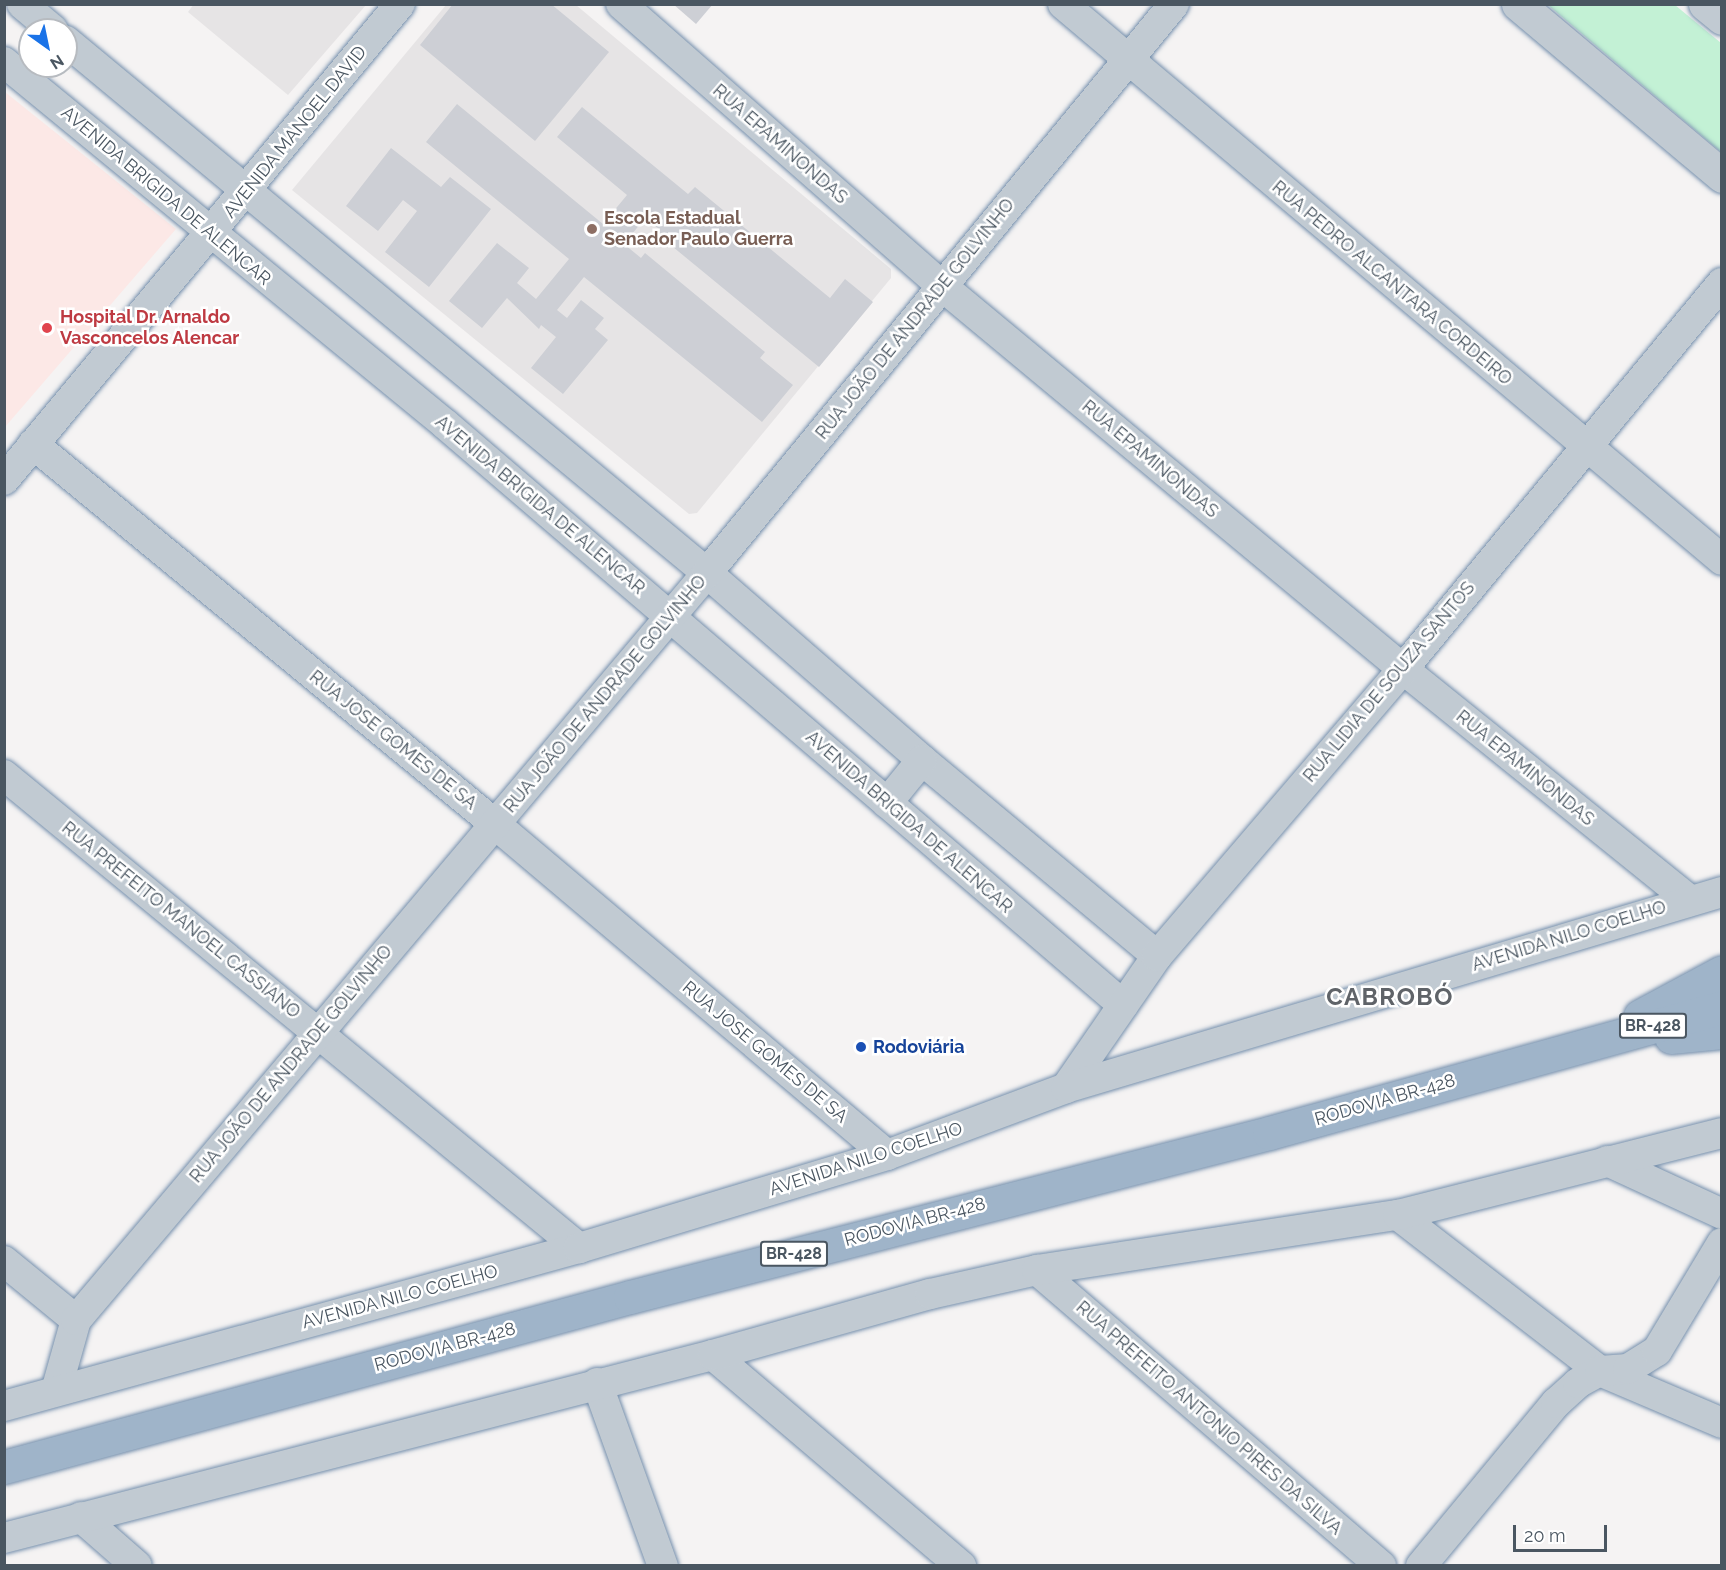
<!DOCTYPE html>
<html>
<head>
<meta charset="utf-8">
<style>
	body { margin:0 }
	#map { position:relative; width:1726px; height:1570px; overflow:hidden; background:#f5f3f3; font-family:Raleway,sans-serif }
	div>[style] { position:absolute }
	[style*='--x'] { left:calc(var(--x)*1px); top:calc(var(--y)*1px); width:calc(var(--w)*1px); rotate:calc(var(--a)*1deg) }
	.education>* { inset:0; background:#e6e4e5 }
	.medical>* { inset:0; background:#fce8e6 }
	.green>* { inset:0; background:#c3f1d5 }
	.building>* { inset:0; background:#cdcfd5 }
	.roads { filter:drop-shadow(0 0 2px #7690ad) drop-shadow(0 0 2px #7690ad) }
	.minor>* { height:30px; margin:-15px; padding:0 15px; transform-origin:15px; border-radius:15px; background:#c1cad2 }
	.tertiary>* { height:33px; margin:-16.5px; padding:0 16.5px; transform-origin:16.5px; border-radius:16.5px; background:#c1cad2 }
	.trunk>* { height:33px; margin:-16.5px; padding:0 16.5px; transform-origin:16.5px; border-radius:16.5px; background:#9fb4c9 }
	.dots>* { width:16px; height:16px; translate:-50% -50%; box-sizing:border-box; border:3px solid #fff; border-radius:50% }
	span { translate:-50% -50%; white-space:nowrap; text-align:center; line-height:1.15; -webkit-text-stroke:5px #fff; paint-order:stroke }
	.shield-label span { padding:2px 4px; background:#fff; border:2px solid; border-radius:4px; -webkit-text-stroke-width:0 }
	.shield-label { font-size:16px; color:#4a5661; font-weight:700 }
	.street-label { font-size:18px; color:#4a5661 }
	.education-label { font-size:18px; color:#785e54; font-weight:700 }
	.left { translate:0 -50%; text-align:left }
	.health-label { font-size:18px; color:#be3a42; font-weight:700 }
	.transit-label { font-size:18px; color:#164399; font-weight:700 }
	.district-label { font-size:24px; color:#5f6368; font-weight:700; letter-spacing:1.5px }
	.frame { position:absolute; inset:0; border:6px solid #4a5661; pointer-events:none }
	.north { position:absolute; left:18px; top:18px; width:60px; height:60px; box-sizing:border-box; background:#fff; border:2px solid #b7bbc0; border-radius:50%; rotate:147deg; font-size:16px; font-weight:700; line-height:24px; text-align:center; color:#4a5661 }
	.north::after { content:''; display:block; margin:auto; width:21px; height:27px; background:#1a73e8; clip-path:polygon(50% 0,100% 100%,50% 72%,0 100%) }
	.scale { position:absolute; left:1513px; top:1525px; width:94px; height:27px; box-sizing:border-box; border:3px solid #4a5661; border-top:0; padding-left:8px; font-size:18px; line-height:21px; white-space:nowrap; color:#4a5661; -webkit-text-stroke:4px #fff; paint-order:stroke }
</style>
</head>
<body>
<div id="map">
	<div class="education">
		<div style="clip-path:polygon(194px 4px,366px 4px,366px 5px,288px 95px,188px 12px)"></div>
		<div style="clip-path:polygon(446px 5px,576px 5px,891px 269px,891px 278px,697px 513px,689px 514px,292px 190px)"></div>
	</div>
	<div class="medical">
		<div style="clip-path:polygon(5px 92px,176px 229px,5px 427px)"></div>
	</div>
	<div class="green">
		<div style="clip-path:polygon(1548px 5px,1675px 5px,1721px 43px,1721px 152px)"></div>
	</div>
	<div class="building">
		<div style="clip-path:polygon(453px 4px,551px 4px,609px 52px,535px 141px,420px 45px)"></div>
		<div style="clip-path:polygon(673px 4px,713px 4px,696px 24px)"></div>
		<div style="clip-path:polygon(457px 104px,603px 224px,627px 195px,557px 137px,582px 107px,688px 194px,695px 187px,830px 298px,845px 279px,873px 302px,819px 367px,656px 233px,659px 229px,645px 218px,624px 244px,641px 258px,645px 253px,765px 352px,760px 358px,793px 385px,762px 422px,584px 277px,557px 310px,567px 318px,581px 300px,604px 318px,595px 329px,608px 340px,563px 394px,531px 368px,556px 337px,541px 325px,539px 329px,507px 298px,482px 328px,449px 301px,497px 243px,529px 268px,517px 283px,536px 299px,569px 259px,426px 142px)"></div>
		<div style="clip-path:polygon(391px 148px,441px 187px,450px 177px,491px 209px,429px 287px,385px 252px,417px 211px,403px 200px,378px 231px,346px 206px)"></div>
	</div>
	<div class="roads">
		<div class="minor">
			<div style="--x:22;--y:4;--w:40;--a:40"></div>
			<div style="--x:621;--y:4;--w:427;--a:41.3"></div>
			<div style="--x:942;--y:286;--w:599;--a:39.72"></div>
			<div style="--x:1403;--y:669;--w:368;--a:38.9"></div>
			<div style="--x:1063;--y:4;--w:862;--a:40.15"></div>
			<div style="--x:66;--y:41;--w:833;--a:39.69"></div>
			<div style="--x:707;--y:573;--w:285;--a:41"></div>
			<div style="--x:922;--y:760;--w:306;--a:39.8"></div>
			<div style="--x:4;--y:62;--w:571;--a:39.38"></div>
			<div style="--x:445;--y:424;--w:893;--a:40.59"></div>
			<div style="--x:33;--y:444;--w:598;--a:39.44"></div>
			<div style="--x:495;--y:824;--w:513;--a:40.18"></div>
			<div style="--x:4;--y:480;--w:619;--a:-50.24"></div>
			<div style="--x:4;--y:775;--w:745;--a:39.44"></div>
			<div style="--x:887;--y:803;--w:55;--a:-50.9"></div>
			<div style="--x:1066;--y:1088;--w:160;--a:-55.4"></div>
			<div style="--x:1157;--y:956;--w:378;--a:-49.4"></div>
			<div style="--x:1403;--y:669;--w:501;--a:-50.43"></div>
			<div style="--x:1607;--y:1161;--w:127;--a:24.7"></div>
			<div style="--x:1398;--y:1215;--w:255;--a:37.7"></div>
			<div style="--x:1600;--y:1371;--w:133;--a:23.1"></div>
			<div style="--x:4;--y:1261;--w:93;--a:39.3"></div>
			<div style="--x:1037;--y:1270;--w:454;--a:40.7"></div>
			<div style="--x:713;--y:1355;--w:326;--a:40.4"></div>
			<div style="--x:597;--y:1383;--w:195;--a:70.2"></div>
			<div style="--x:56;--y:1391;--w:74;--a:-74.3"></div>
			<div style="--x:76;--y:1320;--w:978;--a:-49.81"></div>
			<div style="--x:707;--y:573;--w:736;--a:-50.62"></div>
			<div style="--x:4;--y:1406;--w:596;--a:-15.36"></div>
			<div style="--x:579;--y:1248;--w:322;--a:-16.8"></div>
			<div style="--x:887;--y:1155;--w:191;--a:-20.5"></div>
			<div style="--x:1066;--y:1088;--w:685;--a:-16.64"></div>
			<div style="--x:81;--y:1517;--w:74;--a:41.2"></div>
			<div style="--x:4;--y:1538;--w:732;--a:-14.47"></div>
			<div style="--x:713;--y:1355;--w:225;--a:-15.7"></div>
			<div style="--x:930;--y:1294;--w:110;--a:-12.6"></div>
			<div style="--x:1037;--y:1270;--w:365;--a:-8.7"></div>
			<div style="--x:1398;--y:1215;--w:334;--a:-14.2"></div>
			<div style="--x:1421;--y:1566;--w:212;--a:-50.4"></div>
			<div style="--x:1556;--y:1403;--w:30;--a:-42"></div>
			<div style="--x:1578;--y:1383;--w:25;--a:-29"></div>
			<div style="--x:1600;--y:1371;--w:28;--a:-4"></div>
			<div style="--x:1628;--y:1369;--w:34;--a:-32"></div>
			<div style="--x:1657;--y:1351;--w:126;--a:-59"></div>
		</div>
		<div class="tertiary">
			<div style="--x:1518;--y:4;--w:267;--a:40.1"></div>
			<div style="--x:1705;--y:4;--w:22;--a:39"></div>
		</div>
		<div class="trunk">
			<div style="--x:1640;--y:1016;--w:93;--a:-28.2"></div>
			<div style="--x:1671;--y:1037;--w:51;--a:-5.6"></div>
			<div style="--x:4;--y:1467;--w:649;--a:-15.19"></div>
			<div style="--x:630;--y:1297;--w:660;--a:-14.39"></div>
			<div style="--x:1269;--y:1133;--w:470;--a:-15.5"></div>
		</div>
	</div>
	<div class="dots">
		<div style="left:592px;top:229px;background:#8d6e63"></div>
		<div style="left:47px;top:328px;background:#e0444e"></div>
		<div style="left:861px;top:1047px;background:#1a4fb4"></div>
	</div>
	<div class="shield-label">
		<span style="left:1653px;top:1026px">BR-428</span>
		<span style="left:794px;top:1254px">BR-428</span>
	</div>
	<div class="street-label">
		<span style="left:295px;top:132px;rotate:-51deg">AVENIDA MANOEL DAVID</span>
		<span style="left:780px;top:144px;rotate:41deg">RUA EPAMINONDAS</span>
		<span style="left:166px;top:196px;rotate:40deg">AVENIDA BRIGIDA DE ALENCAR</span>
		<span style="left:1392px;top:283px;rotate:40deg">RUA PEDRO ALCANTARA CORDEIRO</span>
		<span style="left:915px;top:319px;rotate:-51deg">RUA JOÃO DE ANDRADE GOLVINHO</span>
		<span style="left:1150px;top:459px;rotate:40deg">RUA EPAMINONDAS</span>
		<span style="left:540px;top:505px;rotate:40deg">AVENIDA BRIGIDA DE ALENCAR</span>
		<span style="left:1389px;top:682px;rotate:-50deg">RUA LIDIA DE SOUZA SANTOS</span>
		<span style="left:605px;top:694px;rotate:-50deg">RUA JOÃO DE ANDRADE GOLVINHO</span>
		<span style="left:393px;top:740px;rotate:39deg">RUA JOSE GOMES DE SA</span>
		<span style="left:1525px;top:768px;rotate:39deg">RUA EPAMINONDAS</span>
		<span style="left:909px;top:822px;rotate:41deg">AVENIDA BRIGIDA DE ALENCAR</span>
		<span style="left:181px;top:920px;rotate:39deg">RUA PREFEITO MANOEL CASSIANO</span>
		<span style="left:1569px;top:936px;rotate:-17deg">AVENIDA NILO COELHO</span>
		<span style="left:765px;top:1052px;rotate:40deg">RUA JOSE GOMES DE SA</span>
		<span style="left:291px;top:1064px;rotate:-50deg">RUA JOÃO DE ANDRADE GOLVINHO</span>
		<span style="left:1385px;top:1100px;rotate:-16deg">RODOVIA BR-428</span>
		<span style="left:866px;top:1159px;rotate:-18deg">AVENIDA NILO COELHO</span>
		<span style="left:915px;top:1222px;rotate:-15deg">RODOVIA BR-428</span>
		<span style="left:400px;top:1297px;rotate:-15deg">AVENIDA NILO COELHO</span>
		<span style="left:445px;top:1347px;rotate:-15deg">RODOVIA BR-428</span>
		<span style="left:1209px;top:1418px;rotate:41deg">RUA PREFEITO ANTONIO PIRES DA SILVA</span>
	</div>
	<div class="education-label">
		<span class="left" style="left:604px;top:229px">Escola Estadual<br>Senador Paulo Guerra</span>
	</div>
	<div class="health-label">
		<span class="left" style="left:60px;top:328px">Hospital Dr. Arnaldo<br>Vasconcelos Alencar</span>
	</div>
	<div class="transit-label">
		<span class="left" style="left:873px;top:1047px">Rodoviária</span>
	</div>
	<div class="district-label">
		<span style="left:1390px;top:997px">CABROBÓ</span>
	</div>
	<div class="frame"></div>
	<div class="north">N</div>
	<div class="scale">20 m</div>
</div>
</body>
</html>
